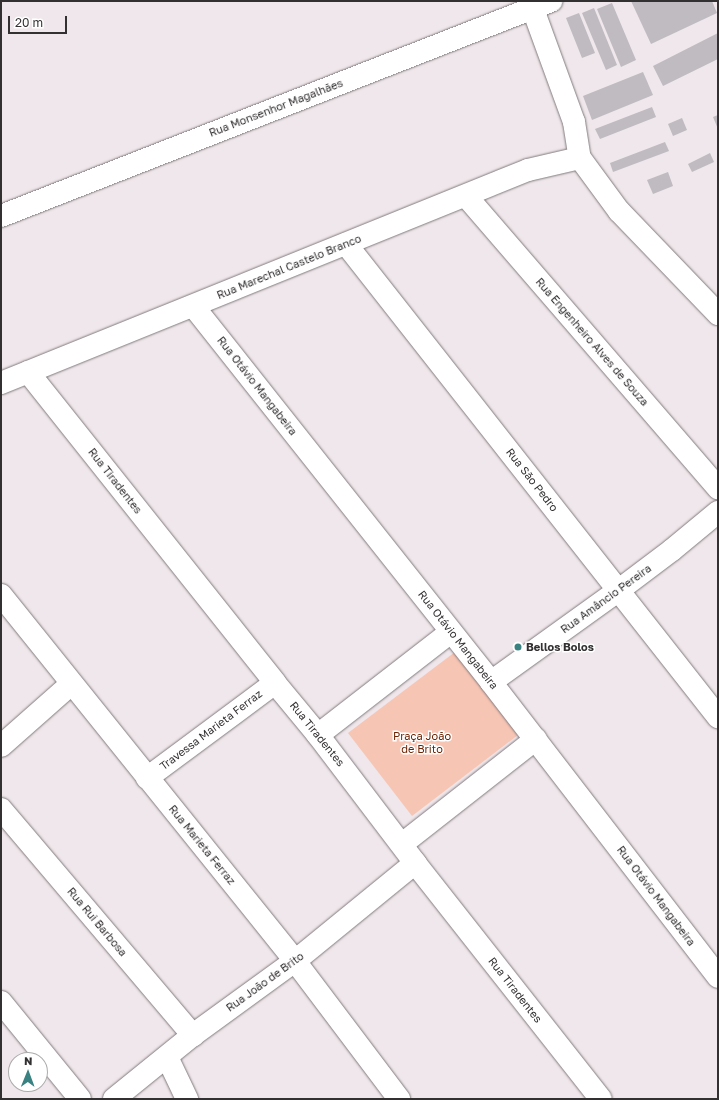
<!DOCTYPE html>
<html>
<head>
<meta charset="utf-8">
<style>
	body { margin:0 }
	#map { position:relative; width:719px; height:1100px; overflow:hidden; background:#efe7eb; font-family:"Golos Text",sans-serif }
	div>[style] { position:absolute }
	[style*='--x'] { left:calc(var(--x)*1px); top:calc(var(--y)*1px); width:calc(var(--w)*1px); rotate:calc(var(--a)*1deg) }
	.green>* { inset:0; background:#f7c5b4 }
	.building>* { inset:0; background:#bfbbc1 }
	.roads { filter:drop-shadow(0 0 1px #817a7e) drop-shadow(0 0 1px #817a7e) }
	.street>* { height:22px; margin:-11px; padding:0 11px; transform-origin:11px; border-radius:11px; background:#fff }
	.dots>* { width:11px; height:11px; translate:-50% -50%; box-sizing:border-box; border:2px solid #fff; border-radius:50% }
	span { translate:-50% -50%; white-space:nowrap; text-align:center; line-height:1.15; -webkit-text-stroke:3px #fff; paint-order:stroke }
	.street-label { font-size:11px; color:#333031 }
	.poi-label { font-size:11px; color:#333031; font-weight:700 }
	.left { translate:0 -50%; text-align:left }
	.park-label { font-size:11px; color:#6c2404 }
	.frame { position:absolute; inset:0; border:2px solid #333031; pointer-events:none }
	.north { position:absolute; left:8px; top:1052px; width:40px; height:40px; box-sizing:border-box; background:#fff; border:1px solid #adacad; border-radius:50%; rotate:1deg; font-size:11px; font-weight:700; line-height:16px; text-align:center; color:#333031 }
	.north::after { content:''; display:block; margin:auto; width:14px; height:18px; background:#398281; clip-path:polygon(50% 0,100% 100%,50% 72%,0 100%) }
	.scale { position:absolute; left:8px; top:16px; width:59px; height:18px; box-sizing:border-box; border:2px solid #333031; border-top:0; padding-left:5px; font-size:12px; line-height:14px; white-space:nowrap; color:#333031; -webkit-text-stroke:3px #fff; paint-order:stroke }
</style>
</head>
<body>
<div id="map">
	<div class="green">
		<div style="clip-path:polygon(455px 652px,518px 735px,412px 816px,348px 733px)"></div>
	</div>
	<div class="building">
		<div style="clip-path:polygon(631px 1px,712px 1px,717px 13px,651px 44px)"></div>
		<div style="clip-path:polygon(612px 3px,636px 60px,621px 67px,597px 9px)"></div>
		<div style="clip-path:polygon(594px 8px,617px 65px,606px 70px,582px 13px)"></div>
		<div style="clip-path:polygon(579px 13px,595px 53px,582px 58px,566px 18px)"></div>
		<div style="clip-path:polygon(718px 33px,718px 59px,663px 86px,653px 66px)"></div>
		<div style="clip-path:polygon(643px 72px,653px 95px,592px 120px,583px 96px)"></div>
		<div style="clip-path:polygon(652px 107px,656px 117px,600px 139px,595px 129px)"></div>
		<div style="clip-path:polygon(718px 115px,718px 129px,713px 117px)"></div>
		<div style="clip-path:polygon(682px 118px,687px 130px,673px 136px,668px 124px)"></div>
		<div style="clip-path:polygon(665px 142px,669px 151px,613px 172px,610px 163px)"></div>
		<div style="clip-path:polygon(710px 153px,714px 162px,692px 172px,688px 164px)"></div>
		<div style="clip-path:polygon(668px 172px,673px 186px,653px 194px,647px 180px)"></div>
	</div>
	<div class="roads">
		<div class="street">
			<div style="--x:530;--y:1;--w:129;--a:70"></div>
			<div style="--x:574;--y:122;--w:36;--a:81"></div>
			<div style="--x:580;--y:158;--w:66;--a:53.7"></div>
			<div style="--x:619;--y:211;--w:143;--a:46.1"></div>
			<div style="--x:466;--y:196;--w:386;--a:49.2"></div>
			<div style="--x:1;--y:216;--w:591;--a:-21.35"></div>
			<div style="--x:346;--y:244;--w:602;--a:51.82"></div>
			<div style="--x:194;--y:307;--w:478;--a:51.6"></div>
			<div style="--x:491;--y:682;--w:372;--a:52.4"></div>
			<div style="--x:28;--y:372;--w:397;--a:51.5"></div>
			<div style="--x:275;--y:683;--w:67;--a:50.4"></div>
			<div style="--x:318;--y:735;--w:161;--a:52.8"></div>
			<div style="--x:415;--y:863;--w:300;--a:51.8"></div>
			<div style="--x:1;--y:383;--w:568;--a:-22.01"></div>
			<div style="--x:528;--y:170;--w:53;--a:-13"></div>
			<div style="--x:1;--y:595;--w:469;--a:51.2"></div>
			<div style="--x:295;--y:961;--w:173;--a:53"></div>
			<div style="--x:491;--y:682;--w:158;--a:-35.7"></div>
			<div style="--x:619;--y:590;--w:66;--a:-37"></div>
			<div style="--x:672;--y:550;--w:60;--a:-39.6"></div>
			<div style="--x:318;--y:735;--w:168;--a:-37.8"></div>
			<div style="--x:1;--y:746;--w:94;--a:-41.5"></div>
			<div style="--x:147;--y:778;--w:159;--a:-36.6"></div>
			<div style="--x:1;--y:809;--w:297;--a:49.7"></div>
			<div style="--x:402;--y:844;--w:170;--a:-38.1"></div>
			<div style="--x:1;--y:1002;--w:125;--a:50.8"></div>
			<div style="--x:167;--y:1057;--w:47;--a:64.5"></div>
			<div style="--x:114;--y:1099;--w:102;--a:-39"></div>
			<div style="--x:193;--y:1035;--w:126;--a:-36"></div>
			<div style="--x:295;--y:961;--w:155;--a:-39.2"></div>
		</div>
	</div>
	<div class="dots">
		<div style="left:518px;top:647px;background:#398281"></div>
	</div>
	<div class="street-label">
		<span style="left:276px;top:108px;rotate:-21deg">Rua Monsenhor Magalhães</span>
		<span style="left:289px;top:267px;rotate:-22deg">Rua Marechal Castelo Branco</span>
		<span style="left:592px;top:342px;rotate:49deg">Rua Engenheiro Alves de Souza</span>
		<span style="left:257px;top:386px;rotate:52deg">Rua Otávio Mangabeira</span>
		<span style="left:532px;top:480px;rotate:52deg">Rua São Pedro</span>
		<span style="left:115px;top:481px;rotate:52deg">Rua Tiradentes</span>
		<span style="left:606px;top:599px;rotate:-36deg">Rua Amâncio Pereira</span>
		<span style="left:458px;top:640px;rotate:52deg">Rua Otávio Mangabeira</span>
		<span style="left:211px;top:730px;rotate:-37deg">Travessa Marieta Ferraz</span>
		<span style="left:317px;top:734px;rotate:51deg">Rua Tiradentes</span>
		<span style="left:202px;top:845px;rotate:51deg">Rua Marieta Ferraz</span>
		<span style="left:656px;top:896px;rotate:53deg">Rua Otávio Mangabeira</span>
		<span style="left:97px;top:922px;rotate:50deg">Rua Rui Barbosa</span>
		<span style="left:265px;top:982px;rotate:-36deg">Rua João de Brito</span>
		<span style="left:515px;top:990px;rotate:52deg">Rua Tiradentes</span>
	</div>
	<div class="poi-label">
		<span class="left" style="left:526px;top:647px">Bellos Bolos</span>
	</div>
	<div class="park-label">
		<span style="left:422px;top:743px">Praça João<br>de Brito</span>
	</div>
	<div class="frame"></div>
	<div class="north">N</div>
	<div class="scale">20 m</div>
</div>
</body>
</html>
